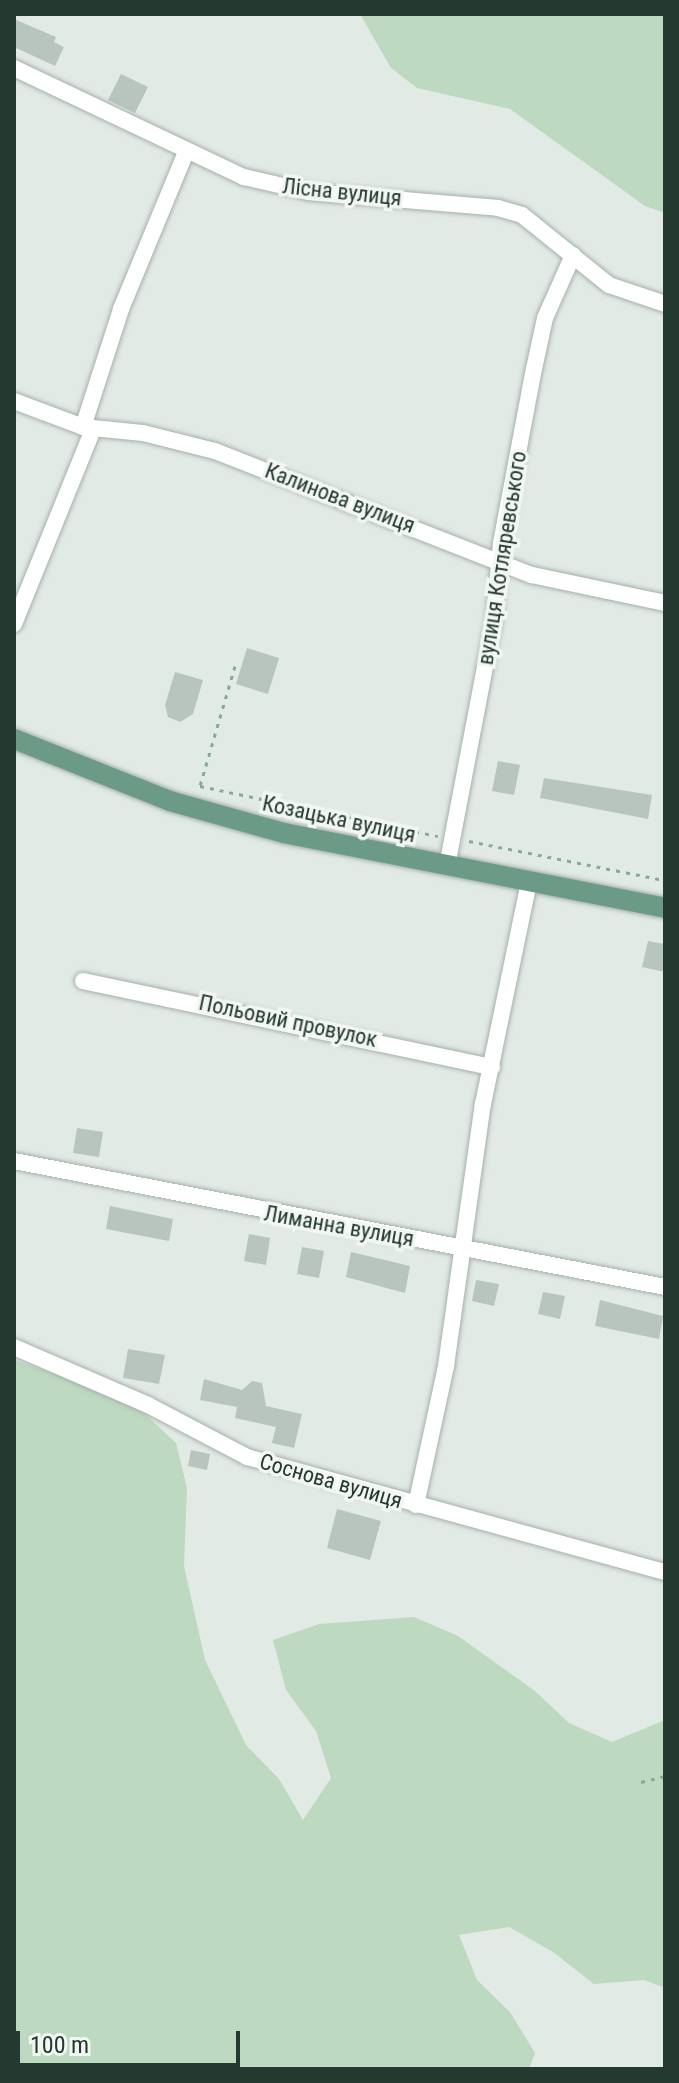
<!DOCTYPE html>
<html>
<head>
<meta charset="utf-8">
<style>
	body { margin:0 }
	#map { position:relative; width:679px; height:2083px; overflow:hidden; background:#e2eae5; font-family:"Roboto Condensed",sans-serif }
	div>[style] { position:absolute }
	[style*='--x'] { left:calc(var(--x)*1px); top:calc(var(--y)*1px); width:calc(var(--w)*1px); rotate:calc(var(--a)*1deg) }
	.green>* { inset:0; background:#bdd9c0 }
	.building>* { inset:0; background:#b7c5be }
	.path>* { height:3px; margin-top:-1.5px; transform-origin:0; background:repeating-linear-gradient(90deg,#86aa99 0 4px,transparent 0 10px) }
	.roads { filter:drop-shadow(0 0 2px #a5b1ab) drop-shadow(0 0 2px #a5b1ab) }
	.minor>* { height:16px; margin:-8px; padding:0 8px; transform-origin:8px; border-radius:8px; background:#fff }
	.major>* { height:20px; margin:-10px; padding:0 10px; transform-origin:10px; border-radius:10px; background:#6b9b87 }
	span { translate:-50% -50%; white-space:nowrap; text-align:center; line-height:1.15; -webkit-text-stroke:7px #f2f7f4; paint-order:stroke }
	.street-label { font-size:22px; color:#243930 }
	.frame { position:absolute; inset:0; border:16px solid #243930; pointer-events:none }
	.scale { position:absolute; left:16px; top:2031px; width:224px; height:36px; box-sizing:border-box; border:4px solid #243930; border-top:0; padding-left:10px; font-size:24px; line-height:28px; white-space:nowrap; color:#243930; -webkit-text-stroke:6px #f2f7f4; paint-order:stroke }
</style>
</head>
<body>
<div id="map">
	<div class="green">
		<div style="clip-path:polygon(360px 14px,665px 14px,665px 213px,645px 206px,510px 109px,417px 88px,391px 68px)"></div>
		<div style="clip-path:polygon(14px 1360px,102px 1390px,144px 1413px,176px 1443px,187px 1488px,184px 1566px,205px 1660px,246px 1745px,279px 1779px,303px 1820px,331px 1778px,316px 1731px,286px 1690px,273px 1640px,319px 1624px,414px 1617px,458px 1636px,535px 1691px,569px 1723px,612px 1742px,665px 1720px,665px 1988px,644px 1980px,594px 1984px,553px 1952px,509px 1927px,459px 1935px,477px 1980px,510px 2012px,535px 2053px,529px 2069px,14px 2069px)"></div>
	</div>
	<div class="building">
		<div style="clip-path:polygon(14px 19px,56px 37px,54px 42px,64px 47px,55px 66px,14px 47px)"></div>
		<div style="clip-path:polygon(121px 74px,148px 87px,135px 113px,108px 100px)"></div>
		<div style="clip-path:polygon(247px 648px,279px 658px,268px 694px,236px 684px)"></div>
		<div style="clip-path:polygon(175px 672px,203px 680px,193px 714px,180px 722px,168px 717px,165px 705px)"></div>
		<div style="clip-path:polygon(498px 761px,520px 765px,514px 795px,492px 791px)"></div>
		<div style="clip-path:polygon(544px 778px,652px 795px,648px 819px,540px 798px)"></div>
		<div style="clip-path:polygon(648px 941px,665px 944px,665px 972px,642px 967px)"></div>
		<div style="clip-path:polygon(77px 1128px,103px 1132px,99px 1157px,73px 1153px)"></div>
		<div style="clip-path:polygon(110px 1206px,173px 1219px,169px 1241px,106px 1229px)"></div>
		<div style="clip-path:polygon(249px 1234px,270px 1238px,266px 1265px,244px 1261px)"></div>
		<div style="clip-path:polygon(302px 1247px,324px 1251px,319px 1278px,297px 1274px)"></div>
		<div style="clip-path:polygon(351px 1252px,410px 1266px,405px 1293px,346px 1277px)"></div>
		<div style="clip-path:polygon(476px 1280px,499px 1284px,494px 1306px,472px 1301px)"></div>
		<div style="clip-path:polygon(543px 1292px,565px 1296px,560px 1319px,538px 1314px)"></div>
		<div style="clip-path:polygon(600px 1300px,663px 1316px,659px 1339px,595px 1326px)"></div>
		<div style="clip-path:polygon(128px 1349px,165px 1355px,159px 1384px,123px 1378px)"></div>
		<div style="clip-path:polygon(204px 1379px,242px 1390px,252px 1381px,262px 1383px,266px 1406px,302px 1414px,294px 1448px,272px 1443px,276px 1427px,235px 1418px,237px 1407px,200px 1400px)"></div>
		<div style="clip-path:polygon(191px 1450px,210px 1454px,207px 1470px,188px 1466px)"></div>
		<div style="clip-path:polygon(337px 1509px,381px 1521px,370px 1560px,327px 1548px)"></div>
	</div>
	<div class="path">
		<div style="--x:235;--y:666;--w:125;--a:106.3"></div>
		<div style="--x:200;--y:786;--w:243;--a:11.9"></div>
		<div style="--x:469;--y:841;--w:200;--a:11.3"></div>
		<div style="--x:641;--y:1782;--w:25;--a:-14"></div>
	</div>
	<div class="roads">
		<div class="minor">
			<div style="--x:14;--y:68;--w:255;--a:25.4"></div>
			<div style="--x:244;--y:177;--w:67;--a:13"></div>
			<div style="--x:309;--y:192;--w:190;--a:4.8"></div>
			<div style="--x:498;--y:208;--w:25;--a:16"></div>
			<div style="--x:522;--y:215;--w:112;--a:38.8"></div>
			<div style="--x:609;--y:285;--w:59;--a:18.7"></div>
			<div style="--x:14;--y:401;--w:74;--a:20.6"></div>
			<div style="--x:83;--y:427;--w:60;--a:5.7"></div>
			<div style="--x:143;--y:433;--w:74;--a:14"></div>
			<div style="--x:215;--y:451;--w:340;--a:21.4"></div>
			<div style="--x:532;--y:575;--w:136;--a:11.9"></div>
			<div style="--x:83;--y:427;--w:124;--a:-72.1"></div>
			<div style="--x:121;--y:309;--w:170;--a:-67.5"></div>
			<div style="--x:14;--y:624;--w:210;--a:-67.9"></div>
			<div style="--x:447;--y:866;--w:250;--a:-79.2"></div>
			<div style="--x:494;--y:620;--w:77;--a:-84.8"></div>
			<div style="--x:501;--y:543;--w:177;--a:-79.3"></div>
			<div style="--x:534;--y:369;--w:52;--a:-77.8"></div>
			<div style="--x:545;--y:318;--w:69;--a:-66"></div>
			<div style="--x:83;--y:981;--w:418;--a:11.9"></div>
			<div style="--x:14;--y:1161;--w:663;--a:10.95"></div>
			<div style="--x:14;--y:1347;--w:146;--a:23.4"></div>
			<div style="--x:148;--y:1405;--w:112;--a:27.7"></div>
			<div style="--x:247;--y:1457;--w:434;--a:15.4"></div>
			<div style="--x:416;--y:1505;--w:142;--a:-77.8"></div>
			<div style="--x:446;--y:1366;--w:265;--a:-82"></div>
			<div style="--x:483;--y:1104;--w:227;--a:-78.3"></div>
		</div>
		<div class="major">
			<div style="--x:14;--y:739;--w:168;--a:21.7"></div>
			<div style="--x:170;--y:801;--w:118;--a:15.7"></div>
			<div style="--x:284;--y:833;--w:388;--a:11.1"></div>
		</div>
	</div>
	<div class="street-label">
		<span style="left:342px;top:192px;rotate:6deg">Лісна вулиця</span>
		<span style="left:340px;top:498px;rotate:21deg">Калинова вулиця</span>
		<span style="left:502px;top:558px;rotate:-81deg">вулиця Котляревського</span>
		<span style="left:339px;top:819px;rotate:12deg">Козацька вулиця</span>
		<span style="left:288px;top:1021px;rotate:12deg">Польовий провулок</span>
		<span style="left:339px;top:1226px;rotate:10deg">Лиманна вулиця</span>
		<span style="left:331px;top:1481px;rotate:16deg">Соснова вулиця</span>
	</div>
	<div class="frame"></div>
	<div class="scale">100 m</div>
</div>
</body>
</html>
